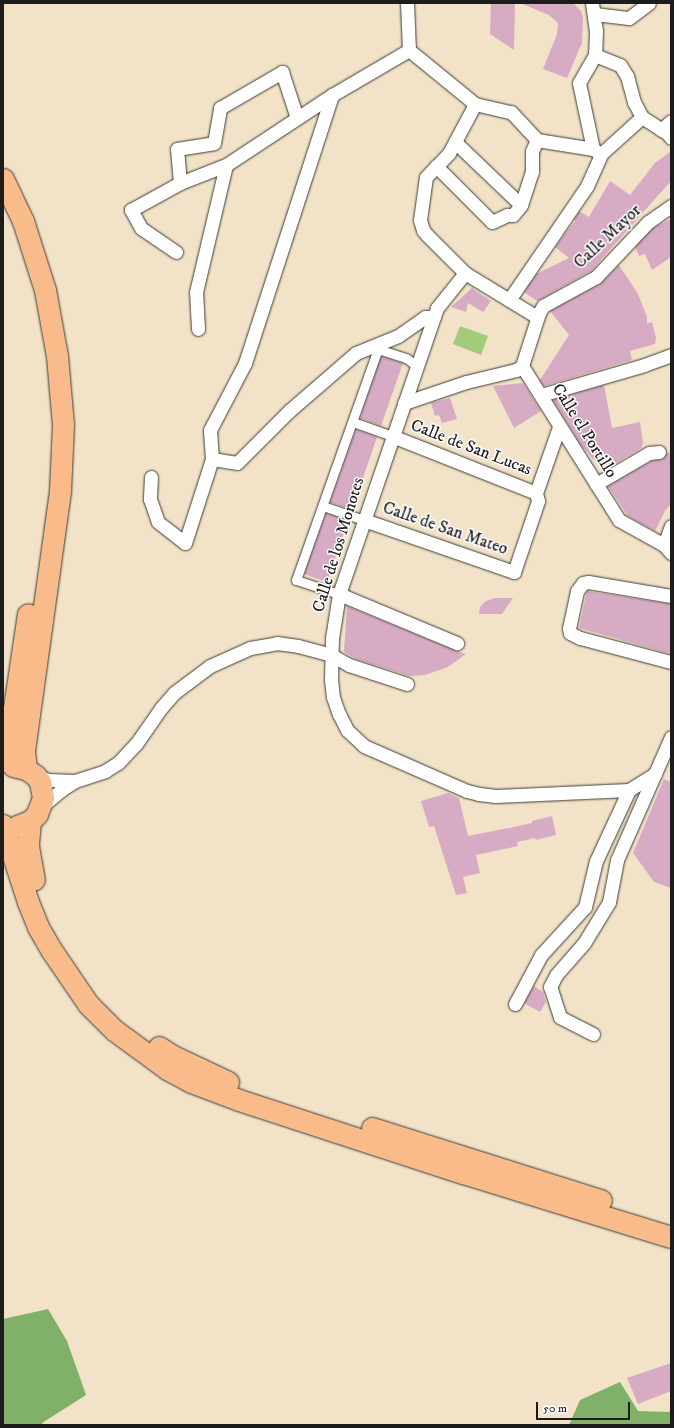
<!DOCTYPE html>
<html>
<head>
<meta charset="utf-8">
<style>
	body { margin:0 }
	#map { position:relative; width:674px; height:1428px; overflow:hidden; background:#f2e3c8; font-family:"IM FELL DW Pica",serif }
	div>[style] { position:absolute }
	[style*='--x'] { left:calc(var(--x)*1px); top:calc(var(--y)*1px); width:calc(var(--w)*1px); rotate:calc(var(--a)*1deg) }
	.green>* { inset:0; background:#a2cc79 }
	.forest>* { inset:0; background:#81b069 }
	.building>* { inset:0; background:#d6abc3 }
	.roads { filter:drop-shadow(0 0 1px #3c3a36) drop-shadow(0 0 1px #3c3a36) }
	.pedestrian>* { height:9px; margin:-4.5px; padding:0 4.5px; transform-origin:4.5px; border-radius:4.5px; background:#fff }
	.minor>* { height:13px; margin:-6.5px; padding:0 6.5px; transform-origin:6.5px; border-radius:6.5px; background:#fff }
	.trunk>* { height:21px; margin:-10.5px; padding:0 10.5px; transform-origin:10.5px; border-radius:10.5px; background:#fabb8b }
	span { translate:-50% -50%; white-space:nowrap; text-align:center; line-height:1.15; -webkit-text-stroke:3px #fff; paint-order:stroke }
	.street-label { font-size:17px; color:#1c1c1c }
	.frame { position:absolute; inset:0; border:4px solid #1c1c1c; pointer-events:none }
	.scale { position:absolute; left:536px; top:1402px; width:94px; height:18px; box-sizing:border-box; border:2px solid #1c1c1c; border-top:0; padding-left:5px; font-size:12px; line-height:14px; white-space:nowrap; color:#1c1c1c; -webkit-text-stroke:3px #fff; paint-order:stroke }
</style>
</head>
<body>
<div id="map">
	<div class="green">
		<div style="clip-path:polygon(460px 326px,488px 336px,481px 355px,453px 344px)"></div>
	</div>
	<div class="forest">
		<div style="clip-path:polygon(48px 1309px,67px 1341px,86px 1395px,42px 1423px,43px 1425px,3px 1425px,3px 1319px)"></div>
		<div style="clip-path:polygon(620px 1382px,638px 1411px,669px 1412px,671px 1410px,671px 1425px,569px 1425px,580px 1400px)"></div>
	</div>
	<div class="building">
		<div style="clip-path:polygon(491px 3px,515px 3px,514px 50px,490px 34px)"></div>
		<div style="clip-path:polygon(520px 3px,573px 3px,581px 11px,583px 18px,582px 43px,567px 78px,543px 69px,557px 34px,558px 23px,549px 15px)"></div>
		<div style="clip-path:polygon(671px 151px,671px 181px,591px 271px,537px 301px,524px 292px,536px 274px,569px 258px,555px 247px,575px 221px,574px 220px,579px 211px,589px 217px,610px 181px,630px 195px,655px 163px)"></div>
		<div style="clip-path:polygon(671px 219px,671px 257px,652px 270px,645px 254px,639px 256px,635px 247px,653px 228px)"></div>
		<div style="clip-path:polygon(619px 265px,638px 294px,647px 317px,647px 324px,652px 322px,656px 338px,655px 344px,630px 351px,632px 360px,544px 386px,540px 380px,569px 335px,550px 311px,600px 284px)"></div>
		<div style="clip-path:polygon(473px 287px,473px 289px,491px 301px,483px 312px,468px 303px,466px 312px,451px 307px)"></div>
		<div style="clip-path:polygon(381px 356px,403px 363px,381px 426px,360px 418px)"></div>
		<div style="clip-path:polygon(523px 383px,541px 411px,514px 428px,493px 386px)"></div>
		<div style="clip-path:polygon(604px 385px,612px 428px,640px 422px,643px 443px,641px 448px,606px 469px,592px 458px,581px 445px,553px 400px)"></div>
		<div style="clip-path:polygon(450px 398px,457px 419px,442px 423px,439px 415px,435px 416px,431px 403px)"></div>
		<div style="clip-path:polygon(356px 429px,377px 437px,352px 510px,330px 502px)"></div>
		<div style="clip-path:polygon(671px 452px,671px 504px,665px 511px,655px 531px,628px 516px,608px 486px,652px 461px,663px 459px,667px 453px)"></div>
		<div style="clip-path:polygon(326px 513px,348px 521px,327px 582px,304px 574px)"></div>
		<div style="clip-path:polygon(587px 591px,671px 604px,671px 654px,579px 628px)"></div>
		<div style="clip-path:polygon(495px 598px,513px 598px,502px 614px,479px 614px,480px 607px,486px 601px)"></div>
		<div style="clip-path:polygon(347px 606px,454px 650px,466px 654px,448px 667px,425px 675px,410px 676px,356px 659px,344px 652px)"></div>
		<div style="clip-path:polygon(664px 779px,671px 782px,671px 888px,654px 882px,633px 853px)"></div>
		<div style="clip-path:polygon(448px 793px,459px 798px,468px 836px,514px 827px,532px 823px,532px 821px,552px 816px,556px 835px,536px 840px,535px 838px,517px 842px,518px 846px,476px 855px,480px 873px,463px 877px,467px 893px,456px 895px,434px 826px,429px 827px,421px 801px)"></div>
		<div style="clip-path:polygon(534px 986px,543px 992px,546px 1002px,540px 1012px,524px 1003px)"></div>
		<div style="clip-path:polygon(671px 1363px,671px 1391px,638px 1404px,627px 1378px)"></div>
	</div>
	<div class="roads">
		<div class="pedestrian">
			<div style="--x:353;--y:422;--w:41;--a:19.7"></div>
			<div style="--x:323;--y:506;--w:43;--a:18.9"></div>
			<div style="--x:339;--y:594;--w:45;--a:-162"></div>
			<div style="--x:296;--y:580;--w:243;--a:-70.5"></div>
			<div style="--x:377;--y:351;--w:4;--a:-14"></div>
			<div style="--x:381;--y:350;--w:26;--a:18"></div>
			<div style="--x:406;--y:358;--w:14;--a:36"></div>
		</div>
		<div class="minor">
			<div style="--x:407;--y:3;--w:47;--a:87.6"></div>
			<div style="--x:409;--y:50;--w:85;--a:39.3"></div>
			<div style="--x:475;--y:104;--w:37;--a:13"></div>
			<div style="--x:511;--y:112;--w:38;--a:47"></div>
			<div style="--x:537;--y:140;--w:57;--a:9.1"></div>
			<div style="--x:593;--y:149;--w:9;--a:32"></div>
			<div style="--x:592;--y:3;--w:27;--a:82"></div>
			<div style="--x:596;--y:30;--w:25;--a:92"></div>
			<div style="--x:595;--y:55;--w:32;--a:120"></div>
			<div style="--x:579;--y:83;--w:67;--a:78"></div>
			<div style="--x:595;--y:14;--w:34;--a:7"></div>
			<div style="--x:629;--y:18;--w:25;--a:-37"></div>
			<div style="--x:595;--y:55;--w:27;--a:22"></div>
			<div style="--x:620;--y:65;--w:13;--a:58"></div>
			<div style="--x:627;--y:76;--w:27;--a:75"></div>
			<div style="--x:634;--y:102;--w:17;--a:62"></div>
			<div style="--x:642;--y:117;--w:30;--a:33"></div>
			<div style="--x:667;--y:133;--w:6;--a:51"></div>
			<div style="--x:661;--y:130;--w:13;--a:-42"></div>
			<div style="--x:455;--y:142;--w:91;--a:43.7"></div>
			<div style="--x:436;--y:166;--w:79;--a:45"></div>
			<div style="--x:492;--y:222;--w:17;--a:-25"></div>
			<div style="--x:507;--y:215;--w:6;--a:0"></div>
			<div style="--x:513;--y:215;--w:13;--a:-51"></div>
			<div style="--x:521;--y:205;--w:35;--a:-72"></div>
			<div style="--x:532;--y:172;--w:21;--a:-90"></div>
			<div style="--x:532;--y:151;--w:12;--a:-66"></div>
			<div style="--x:180;--y:183;--w:34;--a:-95"></div>
			<div style="--x:177;--y:149;--w:37;--a:-9"></div>
			<div style="--x:214;--y:143;--w:36;--a:-80"></div>
			<div style="--x:220;--y:108;--w:72;--a:-30.1"></div>
			<div style="--x:282;--y:72;--w:48;--a:71.9"></div>
			<div style="--x:671;--y:206;--w:28;--a:145"></div>
			<div style="--x:648;--y:222;--w:76;--a:133.4"></div>
			<div style="--x:596;--y:277;--w:60;--a:151.3"></div>
			<div style="--x:543;--y:306;--w:8;--a:120"></div>
			<div style="--x:539;--y:313;--w:56;--a:107.8"></div>
			<div style="--x:522;--y:366;--w:182;--a:57.8"></div>
			<div style="--x:619;--y:520;--w:51;--a:29.1"></div>
			<div style="--x:664;--y:545;--w:11;--a:49"></div>
			<div style="--x:176;--y:252;--w:42;--a:-145.6"></div>
			<div style="--x:141;--y:228;--w:21;--a:-119"></div>
			<div style="--x:131;--y:210;--w:56;--a:-28.9"></div>
			<div style="--x:180;--y:183;--w:49;--a:-21.4"></div>
			<div style="--x:465;--y:273;--w:54;--a:-135"></div>
			<div style="--x:427;--y:235;--w:6;--a:-129"></div>
			<div style="--x:423;--y:230;--w:10;--a:-107"></div>
			<div style="--x:420;--y:220;--w:43;--a:-82.1"></div>
			<div style="--x:426;--y:177;--w:33;--a:-46"></div>
			<div style="--x:449;--y:153;--w:55;--a:-62"></div>
			<div style="--x:509;--y:300;--w:138;--a:-55.6"></div>
			<div style="--x:587;--y:186;--w:35;--a:-66"></div>
			<div style="--x:601;--y:154;--w:55;--a:-42.1"></div>
			<div style="--x:537;--y:317;--w:84;--a:-148.6"></div>
			<div style="--x:465;--y:273;--w:45;--a:128.7"></div>
			<div style="--x:437;--y:308;--w:302;--a:108.9"></div>
			<div style="--x:339;--y:594;--w:45;--a:99"></div>
			<div style="--x:332;--y:638;--w:41;--a:91.4"></div>
			<div style="--x:331;--y:679;--w:18;--a:84"></div>
			<div style="--x:333;--y:697;--w:18;--a:71"></div>
			<div style="--x:339;--y:714;--w:18;--a:63"></div>
			<div style="--x:347;--y:730;--w:23;--a:43"></div>
			<div style="--x:364;--y:746;--w:112;--a:23.6"></div>
			<div style="--x:467;--y:791;--w:12;--a:14"></div>
			<div style="--x:479;--y:794;--w:17;--a:7"></div>
			<div style="--x:496;--y:796;--w:133;--a:-2.6"></div>
			<div style="--x:629;--y:790;--w:31;--a:-32"></div>
			<div style="--x:198;--y:329;--w:37;--a:-93"></div>
			<div style="--x:196;--y:292;--w:130;--a:-76.7"></div>
			<div style="--x:226;--y:165;--w:127;--a:-33.4"></div>
			<div style="--x:541;--y:395;--w:107;--a:-16.2"></div>
			<div style="--x:644;--y:365;--w:29;--a:-20"></div>
			<div style="--x:404;--y:403;--w:65;--a:-18.7"></div>
			<div style="--x:466;--y:382;--w:51;--a:-13.5"></div>
			<div style="--x:516;--y:370;--w:7;--a:-34"></div>
			<div style="--x:392;--y:436;--w:155;--a:21.6"></div>
			<div style="--x:212;--y:459;--w:25;--a:9"></div>
			<div style="--x:237;--y:463;--w:74;--a:-45"></div>
			<div style="--x:289;--y:411;--w:89;--a:-40.9"></div>
			<div style="--x:356;--y:353;--w:45;--a:-22"></div>
			<div style="--x:398;--y:336;--w:33;--a:-35"></div>
			<div style="--x:425;--y:317;--w:9;--a:0"></div>
			<div style="--x:151;--y:477;--w:22;--a:93"></div>
			<div style="--x:150;--y:499;--w:24;--a:71"></div>
			<div style="--x:158;--y:522;--w:34;--a:38"></div>
			<div style="--x:185;--y:543;--w:88;--a:-72.2"></div>
			<div style="--x:212;--y:459;--w:29;--a:-94"></div>
			<div style="--x:210;--y:430;--w:76;--a:-62.4"></div>
			<div style="--x:245;--y:363;--w:282;--a:-72"></div>
			<div style="--x:332;--y:95;--w:89;--a:-30.3"></div>
			<div style="--x:596;--y:484;--w:61;--a:-30.3"></div>
			<div style="--x:649;--y:453;--w:10;--a:-6"></div>
			<div style="--x:364;--y:520;--w:159;--a:19.1"></div>
			<div style="--x:514;--y:572;--w:75;--a:-71.3"></div>
			<div style="--x:538;--y:501;--w:8;--a:-104"></div>
			<div style="--x:536;--y:493;--w:70;--a:-70.8"></div>
			<div style="--x:664;--y:545;--w:20;--a:-70"></div>
			<div style="--x:339;--y:594;--w:128;--a:22.6"></div>
			<div style="--x:671;--y:596;--w:84;--a:-170.4"></div>
			<div style="--x:588;--y:582;--w:5;--a:169"></div>
			<div style="--x:583;--y:583;--w:10;--a:127"></div>
			<div style="--x:577;--y:591;--w:38;--a:102"></div>
			<div style="--x:569;--y:628;--w:5;--a:79"></div>
			<div style="--x:570;--y:633;--w:11;--a:27"></div>
			<div style="--x:580;--y:638;--w:94;--a:14.8"></div>
			<div style="--x:36;--y:776;--w:13;--a:18"></div>
			<div style="--x:48;--y:780;--w:27;--a:2"></div>
			<div style="--x:42;--y:806;--w:25;--a:-40"></div>
			<div style="--x:61;--y:790;--w:17;--a:-33"></div>
			<div style="--x:75;--y:781;--w:32;--a:-18"></div>
			<div style="--x:105;--y:771;--w:15;--a:-32"></div>
			<div style="--x:118;--y:763;--w:26;--a:-47"></div>
			<div style="--x:136;--y:744;--w:44;--a:-55.2"></div>
			<div style="--x:161;--y:708;--w:20;--a:-49"></div>
			<div style="--x:174;--y:693;--w:45;--a:-36.9"></div>
			<div style="--x:210;--y:666;--w:44;--a:-24.2"></div>
			<div style="--x:250;--y:648;--w:27;--a:-10"></div>
			<div style="--x:277;--y:643;--w:21;--a:8"></div>
			<div style="--x:298;--y:646;--w:34;--a:15"></div>
			<div style="--x:331;--y:655;--w:21;--a:29"></div>
			<div style="--x:349;--y:665;--w:61;--a:18.1"></div>
			<div style="--x:515;--y:1004;--w:55;--a:-62"></div>
			<div style="--x:541;--y:955;--w:65;--a:-47.5"></div>
			<div style="--x:585;--y:907;--w:47;--a:-76.6"></div>
			<div style="--x:596;--y:861;--w:78;--a:-65.1"></div>
			<div style="--x:593;--y:1034;--w:37;--a:-153"></div>
			<div style="--x:560;--y:1017;--w:32;--a:-108"></div>
			<div style="--x:550;--y:987;--w:13;--a:-63"></div>
			<div style="--x:556;--y:975;--w:43;--a:-48.8"></div>
			<div style="--x:584;--y:943;--w:48;--a:-58.6"></div>
			<div style="--x:609;--y:902;--w:43;--a:-79.2"></div>
			<div style="--x:617;--y:860;--w:134;--a:-66.3"></div>
		</div>
		<div class="trunk">
			<div style="--x:3;--y:179;--w:47;--a:64.5"></div>
			<div style="--x:23;--y:221;--w:72;--a:72.3"></div>
			<div style="--x:45;--y:290;--w:67;--a:79.7"></div>
			<div style="--x:57;--y:356;--w:69;--a:85"></div>
			<div style="--x:63;--y:425;--w:66;--a:92.6"></div>
			<div style="--x:60;--y:491;--w:262;--a:97.9"></div>
			<div style="--x:24;--y:751;--w:18;--a:84"></div>
			<div style="--x:3;--y:761;--w:21;--a:-73"></div>
			<div style="--x:9;--y:741;--w:128;--a:-81.5"></div>
			<div style="--x:13;--y:766;--w:13;--a:13"></div>
			<div style="--x:26;--y:769;--w:12;--a:35"></div>
			<div style="--x:36;--y:776;--w:7;--a:56"></div>
			<div style="--x:40;--y:782;--w:16;--a:79"></div>
			<div style="--x:43;--y:798;--w:17;--a:111"></div>
			<div style="--x:37;--y:814;--w:10;--a:135"></div>
			<div style="--x:30;--y:821;--w:14;--a:159"></div>
			<div style="--x:30;--y:821;--w:25;--a:95"></div>
			<div style="--x:28;--y:846;--w:34;--a:80"></div>
			<div style="--x:3;--y:825;--w:81;--a:72"></div>
			<div style="--x:28;--y:902;--w:27;--a:68"></div>
			<div style="--x:38;--y:927;--w:28;--a:60"></div>
			<div style="--x:52;--y:951;--w:64;--a:55.8"></div>
			<div style="--x:88;--y:1004;--w:37;--a:45"></div>
			<div style="--x:114;--y:1030;--w:66;--a:36.3"></div>
			<div style="--x:167;--y:1069;--w:27;--a:28"></div>
			<div style="--x:191;--y:1082;--w:51;--a:20.6"></div>
			<div style="--x:239;--y:1100;--w:236;--a:18.1"></div>
			<div style="--x:463;--y:1173;--w:218;--a:17.1"></div>
			<div style="--x:159;--y:1047;--w:17;--a:33"></div>
			<div style="--x:173;--y:1056;--w:61;--a:25.3"></div>
			<div style="--x:372;--y:1128;--w:240;--a:17.5"></div>
		</div>
	</div>
	<div class="street-label">
		<span style="left:608px;top:237px;rotate:-43deg">Calle Mayor</span>
		<span style="left:584px;top:431px;rotate:58deg">Calle el Portillo</span>
		<span style="left:471px;top:448px;rotate:21deg">Calle de San Lucas</span>
		<span style="left:445px;top:529px;rotate:19deg">Calle de San Mateo</span>
		<span style="left:339px;top:545px;rotate:-73deg">Calle de los Monotes</span>
	</div>
	<div class="frame"></div>
	<div class="scale">50 m</div>
</div>
</body>
</html>
